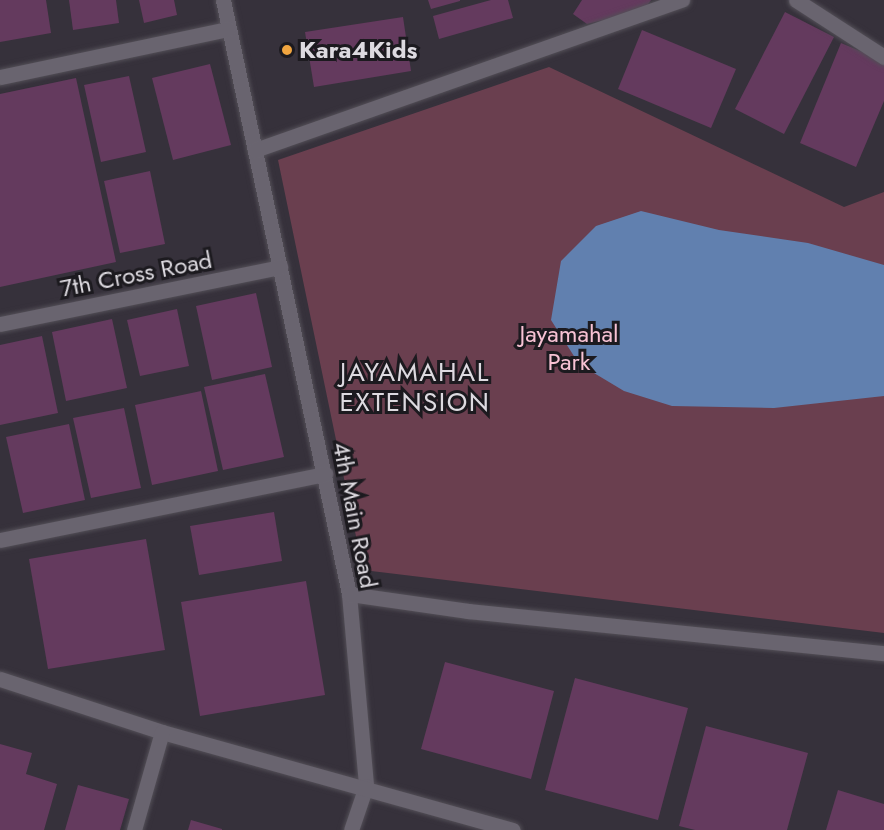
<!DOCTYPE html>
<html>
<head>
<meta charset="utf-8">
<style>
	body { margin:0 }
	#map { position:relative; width:884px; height:830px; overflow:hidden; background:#36313b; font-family:Jost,sans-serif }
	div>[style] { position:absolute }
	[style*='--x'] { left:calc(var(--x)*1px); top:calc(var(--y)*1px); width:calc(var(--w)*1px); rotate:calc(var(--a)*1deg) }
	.green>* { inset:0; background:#6a3f4f }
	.water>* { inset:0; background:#6180af }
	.building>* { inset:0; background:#643a5e }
	.roads { filter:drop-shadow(0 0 2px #534f57) drop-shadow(0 0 2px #534f57) }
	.minor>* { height:15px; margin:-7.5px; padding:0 7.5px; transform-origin:7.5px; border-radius:7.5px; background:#69646f }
	.tertiary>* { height:15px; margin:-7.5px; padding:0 7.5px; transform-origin:7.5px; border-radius:7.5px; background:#69646f }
	.dots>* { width:16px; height:16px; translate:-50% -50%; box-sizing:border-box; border:3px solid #1c1a1f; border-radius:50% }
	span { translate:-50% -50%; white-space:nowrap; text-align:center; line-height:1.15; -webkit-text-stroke:6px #1c1a1f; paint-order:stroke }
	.poi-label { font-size:24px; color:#dddae0; font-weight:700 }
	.left { translate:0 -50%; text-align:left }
	.street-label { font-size:24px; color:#dddae0 }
	.park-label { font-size:24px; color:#f8c2d4 }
	.neighbourhood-label { font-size:26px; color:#dddae0; letter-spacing:1.5px }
</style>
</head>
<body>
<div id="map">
	<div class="green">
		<div style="clip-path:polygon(549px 67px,844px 207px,884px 192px,884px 633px,363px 570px,278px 160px)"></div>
	</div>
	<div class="water">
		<div style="clip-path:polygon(641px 211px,719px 230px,808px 243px,884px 265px,884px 396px,774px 408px,672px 406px,624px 391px,579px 364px,551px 320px,561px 261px,596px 226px)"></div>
	</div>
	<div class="building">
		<div style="clip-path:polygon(0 0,46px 0,51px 33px,0 42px)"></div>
		<div style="clip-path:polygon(69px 0,116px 0,119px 23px,73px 30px)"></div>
		<div style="clip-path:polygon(139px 0,174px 0,177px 15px,144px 23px)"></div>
		<div style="clip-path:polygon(428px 0,460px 0,460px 1px,431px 9px)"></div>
		<div style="clip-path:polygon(491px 0,508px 0,513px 18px,439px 39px,433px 16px)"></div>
		<div style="clip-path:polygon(582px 0,651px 0,644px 10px,587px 24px,573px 14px)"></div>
		<div style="clip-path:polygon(785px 12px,834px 37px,784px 134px,735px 109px)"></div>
		<div style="clip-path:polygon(403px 17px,411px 71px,314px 87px,305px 32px)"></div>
		<div style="clip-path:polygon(642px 30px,736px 69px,711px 128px,618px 89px)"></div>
		<div style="clip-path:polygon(841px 43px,884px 61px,884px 101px,856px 167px,800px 143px)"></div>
		<div style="clip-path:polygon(210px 64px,231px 145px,173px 160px,152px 78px)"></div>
		<div style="clip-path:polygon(129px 76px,146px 152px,101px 162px,84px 85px)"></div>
		<div style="clip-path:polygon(76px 78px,116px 262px,0 287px,0 94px)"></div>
		<div style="clip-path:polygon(150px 171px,165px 244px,120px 253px,104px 181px)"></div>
		<div style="clip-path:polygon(256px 293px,272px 367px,212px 380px,196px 306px)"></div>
		<div style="clip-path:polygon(177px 309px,189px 366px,140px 376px,127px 320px)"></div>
		<div style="clip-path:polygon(112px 319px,127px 388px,66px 401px,52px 332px)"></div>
		<div style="clip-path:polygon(42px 336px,58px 413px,0 425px,0 345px)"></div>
		<div style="clip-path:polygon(265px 374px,284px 457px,223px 470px,204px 387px)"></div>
		<div style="clip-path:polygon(201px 391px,218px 471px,152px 485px,135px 405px)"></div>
		<div style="clip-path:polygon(124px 408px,141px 488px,91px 498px,73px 418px)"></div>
		<div style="clip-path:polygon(69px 424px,85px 500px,23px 513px,6px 437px)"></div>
		<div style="clip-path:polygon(274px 512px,282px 561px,199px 575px,190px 526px)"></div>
		<div style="clip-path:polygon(146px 539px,165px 650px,48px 669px,29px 559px)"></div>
		<div style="clip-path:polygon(306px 581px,325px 695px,200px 716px,181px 602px)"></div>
		<div style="clip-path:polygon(445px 662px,554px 691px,531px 779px,421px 749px)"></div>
		<div style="clip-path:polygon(575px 678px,688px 708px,658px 820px,545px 790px)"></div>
		<div style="clip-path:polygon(706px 726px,808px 753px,787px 830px,695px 830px,679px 826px)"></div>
		<div style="clip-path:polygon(0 744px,32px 753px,26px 774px,57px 784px,44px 830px,0 830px)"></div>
		<div style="clip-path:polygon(78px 785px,129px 799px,120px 830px,65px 830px)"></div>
		<div style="clip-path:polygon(838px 790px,884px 804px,884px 830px,826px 830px)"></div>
		<div style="clip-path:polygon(191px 820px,222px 829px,222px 830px,188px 830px)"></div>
	</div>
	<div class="roads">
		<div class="minor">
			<div style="--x:223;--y:0;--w:607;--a:78.02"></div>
			<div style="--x:349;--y:594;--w:193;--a:84.9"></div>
			<div style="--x:366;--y:786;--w:46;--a:108.8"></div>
			<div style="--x:0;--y:77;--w:233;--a:-11.9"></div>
			<div style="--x:255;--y:150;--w:453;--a:-19.4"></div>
			<div style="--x:0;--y:324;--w:286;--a:-11.5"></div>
			<div style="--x:0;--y:540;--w:332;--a:-11.5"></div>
			<div style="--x:349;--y:594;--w:120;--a:8.1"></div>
			<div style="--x:468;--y:611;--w:418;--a:5.8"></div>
			<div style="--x:0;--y:679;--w:170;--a:18.1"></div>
			<div style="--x:162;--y:732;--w:364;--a:15.6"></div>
			<div style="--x:134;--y:830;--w:102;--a:-74.1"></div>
		</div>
		<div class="tertiary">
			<div style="--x:796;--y:0;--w:105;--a:32.9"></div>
		</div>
	</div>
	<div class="dots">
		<div style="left:287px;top:50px;background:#f1a540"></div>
	</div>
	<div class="poi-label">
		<span class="left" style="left:299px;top:50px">Kara4Kids</span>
	</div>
	<div class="street-label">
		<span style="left:136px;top:274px;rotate:-11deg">7th Cross Road</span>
		<span style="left:355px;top:515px;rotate:79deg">4th Main Road</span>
	</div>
	<div class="park-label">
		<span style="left:569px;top:348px">Jayamahal<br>Park</span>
	</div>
	<div class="neighbourhood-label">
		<span style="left:415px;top:388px">JAYAMAHAL<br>EXTENSION</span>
	</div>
</div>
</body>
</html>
